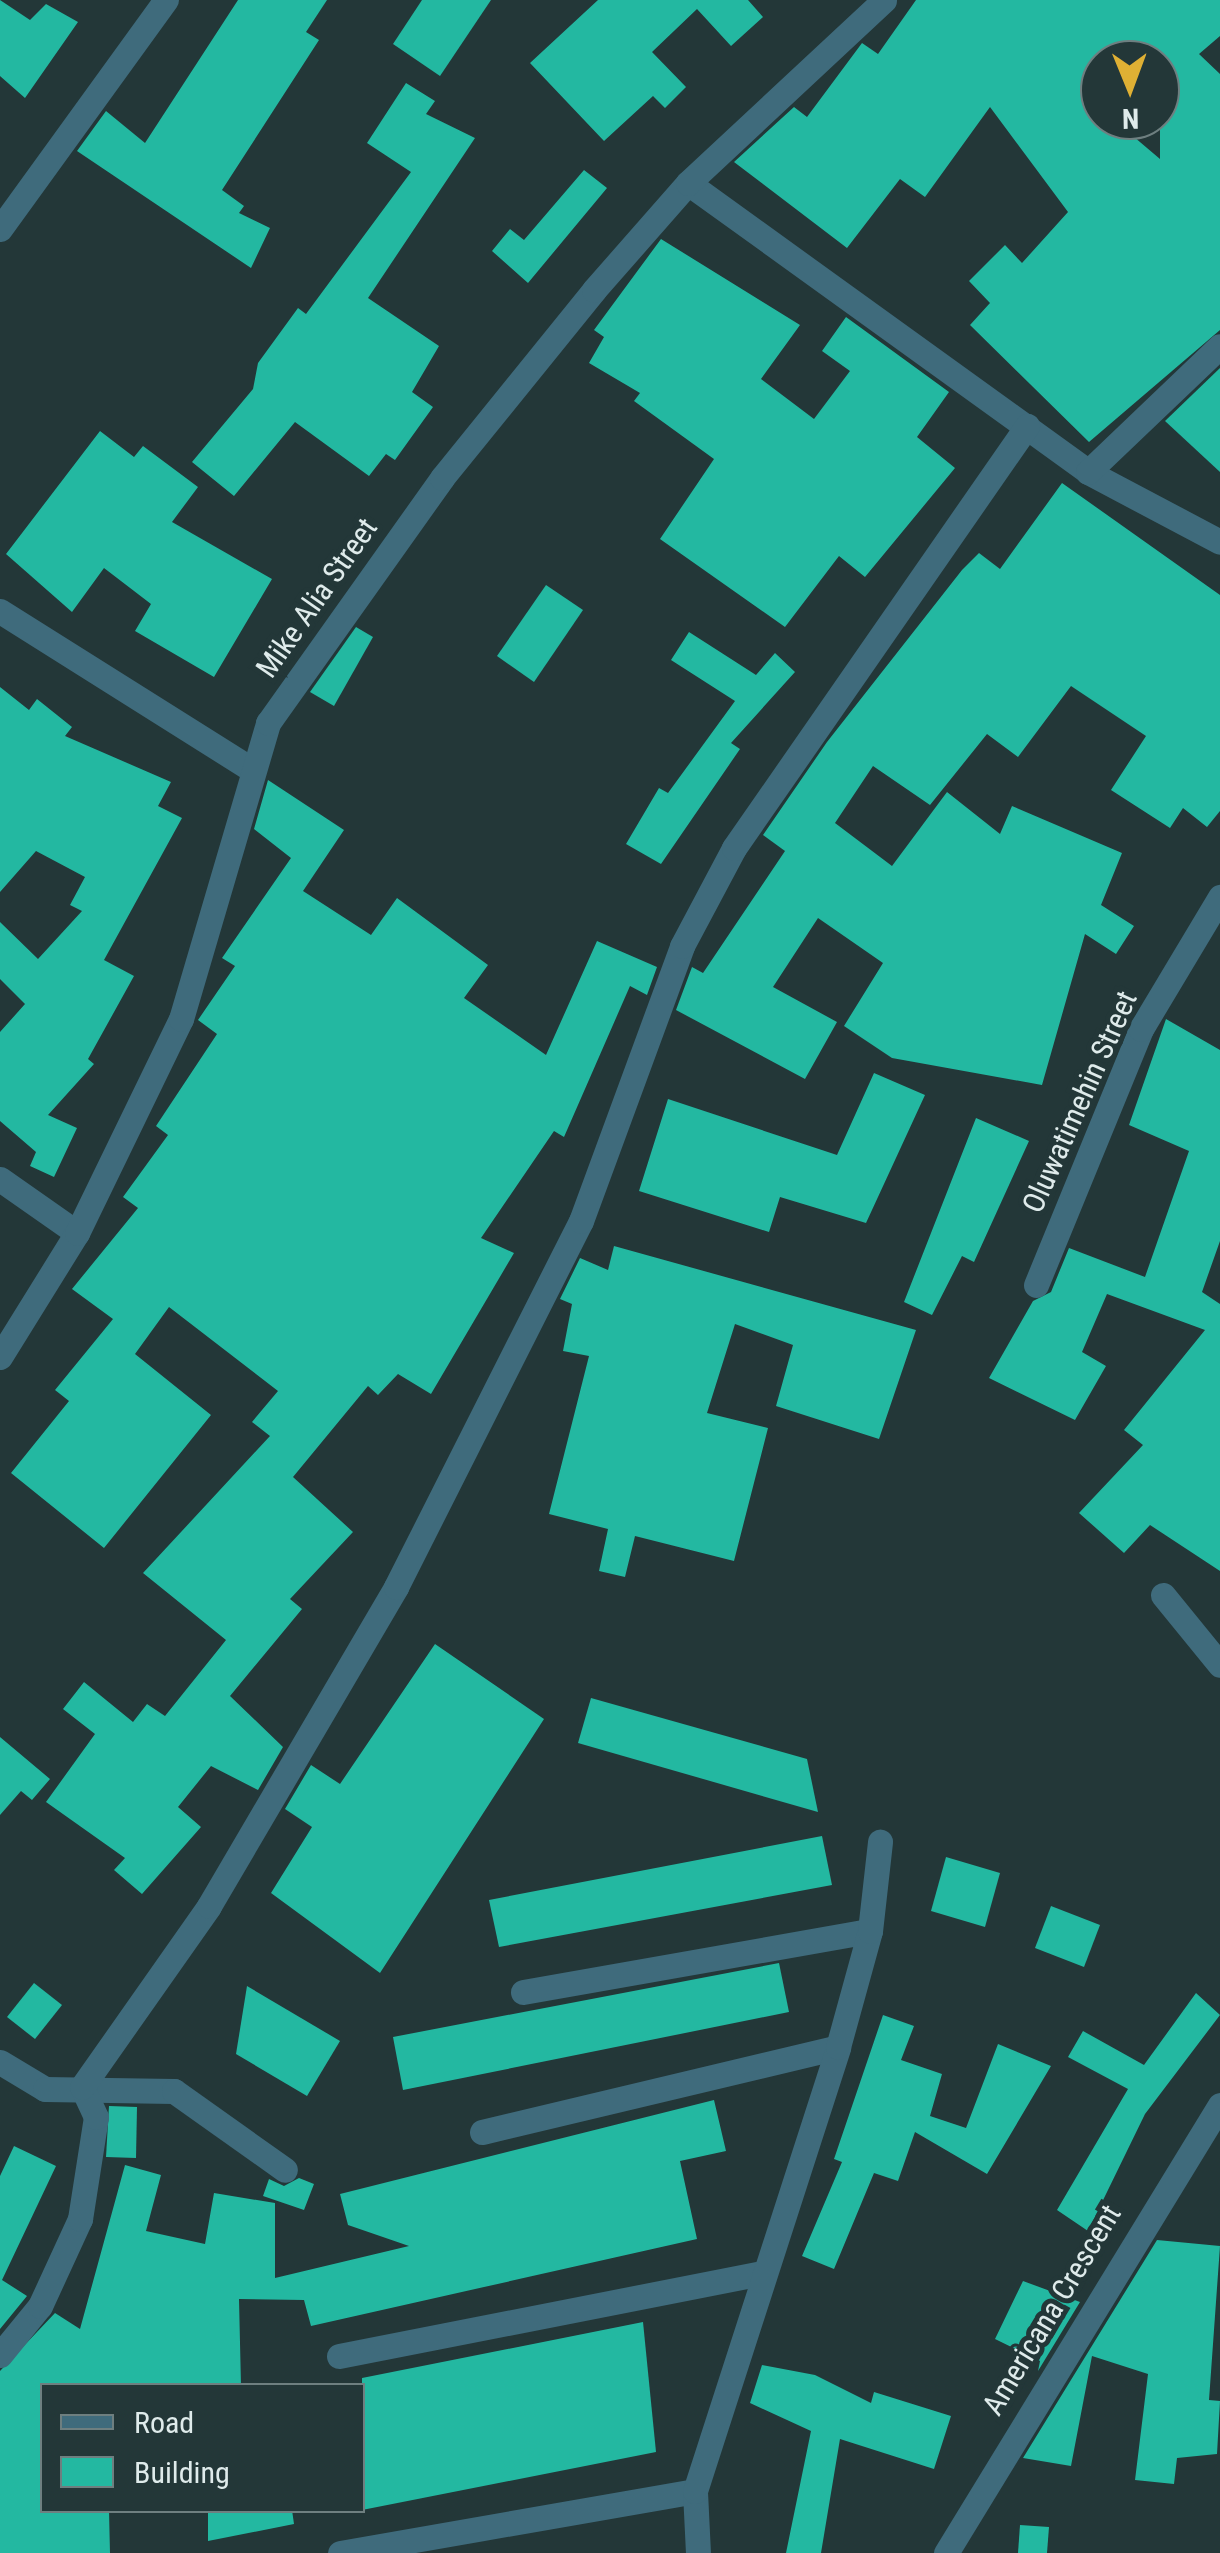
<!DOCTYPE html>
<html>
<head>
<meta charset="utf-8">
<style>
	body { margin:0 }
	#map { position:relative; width:1220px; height:2553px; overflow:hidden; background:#233738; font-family:"Roboto Condensed",sans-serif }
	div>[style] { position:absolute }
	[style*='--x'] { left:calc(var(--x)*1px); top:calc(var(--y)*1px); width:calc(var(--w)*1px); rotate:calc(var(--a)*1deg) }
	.building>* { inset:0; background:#23b8a1 }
	.minor>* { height:25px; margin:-12.5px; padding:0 12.5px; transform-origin:12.5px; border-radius:12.5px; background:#3f6b7c }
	span { translate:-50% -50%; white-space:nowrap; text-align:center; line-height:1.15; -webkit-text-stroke:10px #233738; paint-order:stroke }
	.street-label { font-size:30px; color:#dfebeb }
	.legend { position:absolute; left:40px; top:2383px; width:325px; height:130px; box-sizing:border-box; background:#233738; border:2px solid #6e7f80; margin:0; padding:12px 18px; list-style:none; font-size:30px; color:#dfebeb }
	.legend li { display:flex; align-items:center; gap:20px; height:50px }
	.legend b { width:50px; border:2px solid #6e7f80 }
	.north { position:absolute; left:1080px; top:40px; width:100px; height:100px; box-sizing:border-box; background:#233738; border:2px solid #6e7f80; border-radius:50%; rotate:179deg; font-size:28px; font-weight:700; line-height:40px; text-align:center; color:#dfebeb }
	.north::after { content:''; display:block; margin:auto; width:35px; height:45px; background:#dfb034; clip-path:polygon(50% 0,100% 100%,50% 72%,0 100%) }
</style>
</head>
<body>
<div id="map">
	<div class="building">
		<div style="clip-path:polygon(0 0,30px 20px,46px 4px,78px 22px,25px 98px,0 76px)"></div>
		<div style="clip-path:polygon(238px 0,327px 0,306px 32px,319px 40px,222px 190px,244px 206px,239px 213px,270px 228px,251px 268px,77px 151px,106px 111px,145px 143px)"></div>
		<div style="clip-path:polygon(422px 0,491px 0,440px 76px,393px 44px)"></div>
		<div style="clip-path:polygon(598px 0,748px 0,763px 17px,731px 46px,697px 9px,652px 52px,686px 87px,665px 108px,653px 96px,604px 141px,530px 63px)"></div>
		<div style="clip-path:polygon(evenodd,916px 0,1220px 0,1220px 36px,1199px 54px,1220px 74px,1220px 330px,1089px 442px,970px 325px,990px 303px,969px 281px,1005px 245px,1022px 263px,1068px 212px,990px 107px,925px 197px,900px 179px,847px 248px,734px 162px,794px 107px,807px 117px,862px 43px,878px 54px,916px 0,1100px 60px,1160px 60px,1172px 83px,1160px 96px,1160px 159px,1114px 120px,1100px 120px,1088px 86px,1100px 60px)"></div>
		<div style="clip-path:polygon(406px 83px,435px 101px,426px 114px,475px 138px,368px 298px,439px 346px,412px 392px,433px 407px,395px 460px,386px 454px,369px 476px,295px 422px,234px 496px,192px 462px,253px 389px,258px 363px,298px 308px,306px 314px,411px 172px,367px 143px)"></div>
		<div style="clip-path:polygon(584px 170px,607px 188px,528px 283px,492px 251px,510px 229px,524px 240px)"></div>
		<div style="clip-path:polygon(661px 239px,800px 325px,761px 379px,814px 419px,850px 371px,822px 351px,846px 317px,949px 392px,917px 437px,955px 468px,865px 577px,839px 556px,785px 627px,660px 539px,714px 459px,634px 401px,640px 393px,589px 363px,604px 337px,594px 330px)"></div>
		<div style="clip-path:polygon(1220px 368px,1220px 472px,1165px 421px)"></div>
		<div style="clip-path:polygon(100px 431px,134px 457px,143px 446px,198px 487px,172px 522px,272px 579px,214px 677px,135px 631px,151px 604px,104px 568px,72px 612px,6px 554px)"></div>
		<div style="clip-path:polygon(1062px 483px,1220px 595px,1220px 811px,1207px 827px,1183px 808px,1170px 828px,1111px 790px,1146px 736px,1071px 686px,1018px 757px,987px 734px,930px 805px,873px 766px,835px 823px,892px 866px,947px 792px,1000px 834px,1012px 806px,1122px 853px,1101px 905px,1134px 926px,1116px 954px,1085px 934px,1042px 1085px,892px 1058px,844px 1026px,883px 963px,818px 918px,773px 987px,837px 1022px,805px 1079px,676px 1010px,692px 967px,703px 973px,785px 851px,763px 835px,827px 742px,962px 570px,979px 553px,1000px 569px)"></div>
		<div style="clip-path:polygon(546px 585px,583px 610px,534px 682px,497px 656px)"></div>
		<div style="clip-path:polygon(356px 627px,373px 637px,334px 706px,310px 692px)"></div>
		<div style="clip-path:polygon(689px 632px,756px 675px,775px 653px,795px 672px,731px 743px,740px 749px,661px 864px,626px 844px,659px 788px,668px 793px,735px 701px,671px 660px)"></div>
		<div style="clip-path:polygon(0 687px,29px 710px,37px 699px,72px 727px,65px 736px,171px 782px,158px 806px,182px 818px,104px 960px,134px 976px,88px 1059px,94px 1064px,48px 1115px,77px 1128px,54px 1177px,30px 1166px,36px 1152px,0 1121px,0 1032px,25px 1004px,0 979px,0 922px,38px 959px,82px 911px,70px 905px,85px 877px,36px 851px,0 892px)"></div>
		<div style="clip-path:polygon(268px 780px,344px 830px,303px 891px,371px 935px,397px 898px,488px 965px,464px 998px,546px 1055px,597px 941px,657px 967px,647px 995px,630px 986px,564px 1137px,554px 1131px,481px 1238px,514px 1253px,431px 1394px,398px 1374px,378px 1395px,368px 1386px,293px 1477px,353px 1532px,290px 1599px,302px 1609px,230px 1696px,283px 1747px,258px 1790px,211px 1766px,178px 1807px,201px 1827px,142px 1894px,114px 1870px,125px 1858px,46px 1802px,95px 1734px,63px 1709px,84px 1682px,133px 1722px,147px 1704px,165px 1716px,226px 1640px,143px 1573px,270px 1436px,252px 1422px,278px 1391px,169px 1307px,135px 1354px,211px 1415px,104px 1548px,11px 1473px,69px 1401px,55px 1390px,113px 1319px,72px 1289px,138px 1208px,123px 1197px,168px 1135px,156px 1126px,217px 1034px,198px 1020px,235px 966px,222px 958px,291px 858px,254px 829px)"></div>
		<div style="clip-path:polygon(1166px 1019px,1220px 1050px,1220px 1241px,1202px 1292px,1220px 1304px,1220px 1571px,1150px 1525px,1124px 1553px,1079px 1513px,1143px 1445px,1124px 1430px,1205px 1330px,1107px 1294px,1082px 1352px,1106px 1366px,1075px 1420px,989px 1378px,1033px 1301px,1051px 1292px,1069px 1248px,1145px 1277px,1189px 1151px,1129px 1125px)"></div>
		<div style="clip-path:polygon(874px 1073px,925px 1095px,866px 1223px,780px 1197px,769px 1232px,639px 1191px,668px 1099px,837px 1155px)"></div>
		<div style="clip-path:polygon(976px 1118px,1029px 1141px,974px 1262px,962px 1256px,932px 1315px,904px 1302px)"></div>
		<div style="clip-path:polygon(614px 1246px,916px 1330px,879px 1439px,776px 1406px,793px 1345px,735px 1324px,707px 1413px,768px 1428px,734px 1561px,635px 1536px,625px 1577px,599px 1571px,608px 1529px,549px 1514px,589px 1356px,563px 1351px,572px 1304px,560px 1299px,580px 1258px,608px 1270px)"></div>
		<div style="clip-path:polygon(435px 1644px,544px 1719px,380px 1973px,271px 1893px,312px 1827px,285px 1809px,311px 1765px,340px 1784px)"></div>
		<div style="clip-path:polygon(591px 1698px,807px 1759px,818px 1812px,578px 1743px)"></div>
		<div style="clip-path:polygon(0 1737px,50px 1779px,32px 1800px,21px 1791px,0 1815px)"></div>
		<div style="clip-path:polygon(822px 1836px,832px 1885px,499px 1947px,489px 1900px)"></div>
		<div style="clip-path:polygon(946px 1857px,1000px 1873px,985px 1927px,931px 1911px)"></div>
		<div style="clip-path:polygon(1051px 1906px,1100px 1925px,1084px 1967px,1035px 1948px)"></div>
		<div style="clip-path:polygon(779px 1963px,789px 2012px,403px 2090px,393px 2037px)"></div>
		<div style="clip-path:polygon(34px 1983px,62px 2005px,35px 2039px,7px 2017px)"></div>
		<div style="clip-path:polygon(247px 1986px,340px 2041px,307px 2096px,236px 2054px)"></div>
		<div style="clip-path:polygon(1196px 1993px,1220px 2015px,1145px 2114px,1088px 2231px,1057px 2210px,1128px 2089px,1068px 2057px,1083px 2031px,1144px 2065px)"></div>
		<div style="clip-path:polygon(883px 2015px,914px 2026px,901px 2060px,942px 2074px,930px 2116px,966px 2128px,998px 2044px,1051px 2066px,987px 2174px,915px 2132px,898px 2181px,874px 2173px,834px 2269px,802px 2256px,842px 2162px,834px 2159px)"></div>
		<div style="clip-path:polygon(714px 2100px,726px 2151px,680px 2161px,697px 2239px,311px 2326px,304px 2300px,239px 2299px,241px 2386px,42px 2386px,42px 2510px,109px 2510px,110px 2553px,0 2553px,0 2371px,55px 2313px,80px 2329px,125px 2165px,161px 2175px,146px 2231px,205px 2244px,214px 2193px,275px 2203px,275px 2278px,409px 2246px,348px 2225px,340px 2194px)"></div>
		<div style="clip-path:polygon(109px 2106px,137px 2107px,136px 2158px,106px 2157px)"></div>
		<div style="clip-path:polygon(14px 2146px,56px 2166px,2px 2280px,27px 2296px,0 2329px,0 2176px)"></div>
		<div style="clip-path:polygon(299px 2178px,314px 2184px,304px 2210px,263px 2196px,269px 2179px,284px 2186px)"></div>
		<div style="clip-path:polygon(1157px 2240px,1220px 2246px,1209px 2400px,1220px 2401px,1217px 2454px,1177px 2458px,1174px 2484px,1135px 2480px,1148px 2374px,1092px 2356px,1071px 2466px,1023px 2458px)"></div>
		<div style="clip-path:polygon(1023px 2281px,1080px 2302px,1038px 2371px,1040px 2361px,995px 2339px)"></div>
		<div style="clip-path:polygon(643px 2322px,656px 2452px,362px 2510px,362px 2378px)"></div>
		<div style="clip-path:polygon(762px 2365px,815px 2375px,871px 2403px,874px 2392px,951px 2416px,934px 2469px,840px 2439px,821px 2553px,786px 2553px,811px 2431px,750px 2403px)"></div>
		<div style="clip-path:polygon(208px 2510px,292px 2510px,294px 2524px,208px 2541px)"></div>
		<div style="clip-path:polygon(1020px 2525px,1049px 2527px,1047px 2553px,1018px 2553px)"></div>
	</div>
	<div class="minor">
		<div style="--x:688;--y:183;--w:493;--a:35.8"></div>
		<div style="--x:1088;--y:472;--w:149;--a:27.9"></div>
		<div style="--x:0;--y:229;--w:283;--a:-54.1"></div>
		<div style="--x:1088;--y:472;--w:182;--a:-43.7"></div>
		<div style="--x:0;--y:611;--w:294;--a:32.2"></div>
		<div style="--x:0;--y:1179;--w:94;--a:35"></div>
		<div style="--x:1036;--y:1285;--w:277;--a:-67.7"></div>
		<div style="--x:1141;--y:1029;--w:154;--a:-59.1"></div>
		<div style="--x:0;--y:1357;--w:146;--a:-58.2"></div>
		<div style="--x:77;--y:1233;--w:238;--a:-64.1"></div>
		<div style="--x:181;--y:1019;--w:309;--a:-73.6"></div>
		<div style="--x:268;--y:723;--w:301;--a:-54.6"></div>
		<div style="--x:442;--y:478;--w:242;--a:-51"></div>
		<div style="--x:594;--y:290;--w:142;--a:-48.7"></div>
		<div style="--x:688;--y:183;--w:268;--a:-43"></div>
		<div style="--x:1163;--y:1595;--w:90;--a:50.8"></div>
		<div style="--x:523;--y:1992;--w:352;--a:-10"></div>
		<div style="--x:0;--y:2062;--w:52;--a:31"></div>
		<div style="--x:45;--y:2089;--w:129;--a:0.9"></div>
		<div style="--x:174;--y:2091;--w:136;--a:35.4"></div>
		<div style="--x:482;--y:2132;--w:366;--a:-13.4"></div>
		<div style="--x:0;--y:2355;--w:63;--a:-50.8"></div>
		<div style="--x:40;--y:2306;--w:96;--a:-65.3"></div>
		<div style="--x:80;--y:2219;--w:103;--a:-81.1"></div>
		<div style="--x:96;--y:2117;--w:33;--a:-115"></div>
		<div style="--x:82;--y:2087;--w:221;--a:-54.9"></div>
		<div style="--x:209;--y:1906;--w:370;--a:-59.6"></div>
		<div style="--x:396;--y:1587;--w:410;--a:-63.2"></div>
		<div style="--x:581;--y:1221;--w:293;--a:-69.8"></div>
		<div style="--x:682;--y:946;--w:111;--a:-62"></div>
		<div style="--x:734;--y:848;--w:514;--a:-55.23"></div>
		<div style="--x:339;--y:2356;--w:427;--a:-11.1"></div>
		<div style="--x:340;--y:2553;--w:360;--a:-9.9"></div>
		<div style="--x:698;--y:2553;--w:62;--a:-92.8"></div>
		<div style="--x:695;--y:2491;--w:466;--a:-72.1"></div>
		<div style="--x:838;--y:2047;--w:120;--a:-74.6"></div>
		<div style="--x:870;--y:1931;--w:90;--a:-83.6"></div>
		<div style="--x:946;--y:2553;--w:525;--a:-58.55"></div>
	</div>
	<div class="street-label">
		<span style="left:317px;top:598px;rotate:-55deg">Mike Alia Street</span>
		<span style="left:1080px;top:1102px;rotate:-66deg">Oluwatimehin Street</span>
		<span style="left:1052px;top:2310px;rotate:-59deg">Americana Crescent</span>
	</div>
	<ul class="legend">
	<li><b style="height:12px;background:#3f6b7c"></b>Road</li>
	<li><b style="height:28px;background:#23b8a1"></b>Building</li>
	</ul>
	<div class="north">N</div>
</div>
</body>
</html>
